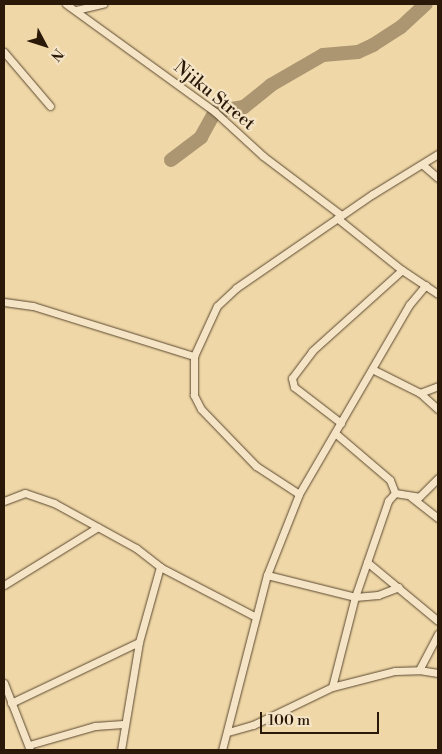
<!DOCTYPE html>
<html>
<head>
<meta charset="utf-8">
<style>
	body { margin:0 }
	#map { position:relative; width:442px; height:754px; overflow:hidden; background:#efd7a7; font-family:"Libre Bodoni",serif }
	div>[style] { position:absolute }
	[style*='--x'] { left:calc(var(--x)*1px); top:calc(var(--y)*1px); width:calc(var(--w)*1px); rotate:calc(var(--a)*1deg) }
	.river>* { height:14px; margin:-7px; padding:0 7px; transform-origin:7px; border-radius:7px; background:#ac9671 }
	.roads { filter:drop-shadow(0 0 1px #5b4830) drop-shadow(0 0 1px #5b4830) }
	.street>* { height:7px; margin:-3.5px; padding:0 3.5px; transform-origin:3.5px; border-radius:3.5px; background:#f5e5c6 }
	span { translate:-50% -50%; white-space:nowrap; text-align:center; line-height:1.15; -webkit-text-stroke:4.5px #f5e5c6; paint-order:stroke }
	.street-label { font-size:18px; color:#2a1909 }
	.frame { position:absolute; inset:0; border:5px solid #2a1909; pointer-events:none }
	.north { position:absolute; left:20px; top:20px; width:50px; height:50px; -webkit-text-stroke:4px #f5e5c6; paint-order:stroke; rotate:130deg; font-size:14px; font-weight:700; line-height:20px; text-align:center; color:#2a1909 }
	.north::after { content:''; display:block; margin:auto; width:18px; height:22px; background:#2a1909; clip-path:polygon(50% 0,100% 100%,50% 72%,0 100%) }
	.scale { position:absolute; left:260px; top:712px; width:119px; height:22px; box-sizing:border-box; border:2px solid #2a1909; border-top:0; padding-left:6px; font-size:15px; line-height:18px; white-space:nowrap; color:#2a1909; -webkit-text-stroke:4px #f5e5c6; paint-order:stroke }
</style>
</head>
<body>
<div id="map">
	<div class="river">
		<div style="--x:171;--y:160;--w:38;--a:-37"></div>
		<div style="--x:201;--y:137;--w:29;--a:-61"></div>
		<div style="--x:215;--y:112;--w:29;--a:-10"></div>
		<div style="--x:244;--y:107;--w:35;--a:-39"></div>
		<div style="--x:271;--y:85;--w:60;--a:-30"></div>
		<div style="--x:323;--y:55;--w:35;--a:-5"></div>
		<div style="--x:358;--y:52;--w:17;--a:-25"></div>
		<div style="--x:373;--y:45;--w:33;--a:-33"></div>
		<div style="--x:401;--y:27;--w:34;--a:-43"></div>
	</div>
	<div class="roads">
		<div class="street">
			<div style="--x:66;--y:4;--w:184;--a:35.9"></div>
			<div style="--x:215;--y:112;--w:65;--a:42.5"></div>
			<div style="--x:263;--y:156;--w:98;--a:37.1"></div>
			<div style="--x:76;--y:10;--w:28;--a:-13"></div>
			<div style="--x:4;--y:52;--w:71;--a:49.6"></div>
			<div style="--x:423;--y:165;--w:20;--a:41"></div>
			<div style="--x:337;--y:218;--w:83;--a:38.7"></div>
			<div style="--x:402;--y:270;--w:43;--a:33.7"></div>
			<div style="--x:4;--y:302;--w:29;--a:8"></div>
			<div style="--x:33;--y:306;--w:169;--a:17.3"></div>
			<div style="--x:372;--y:369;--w:54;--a:26.6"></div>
			<div style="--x:420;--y:393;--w:24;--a:42"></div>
			<div style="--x:420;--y:393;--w:19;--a:-21"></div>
			<div style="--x:341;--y:423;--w:59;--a:-142.5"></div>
			<div style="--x:294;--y:387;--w:9;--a:-103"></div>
			<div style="--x:292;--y:378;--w:34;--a:-53"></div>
			<div style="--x:312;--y:351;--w:121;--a:-42"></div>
			<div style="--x:335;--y:433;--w:72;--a:40.5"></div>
			<div style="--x:390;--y:480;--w:14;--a:69"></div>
			<div style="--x:299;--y:494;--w:51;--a:-146.9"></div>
			<div style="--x:256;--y:466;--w:79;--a:-134"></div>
			<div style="--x:201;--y:409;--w:16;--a:-117"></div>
			<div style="--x:194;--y:395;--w:39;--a:-90"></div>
			<div style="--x:194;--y:356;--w:55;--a:-65.3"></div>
			<div style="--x:217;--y:306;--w:26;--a:-43"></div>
			<div style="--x:236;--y:288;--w:166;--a:-34.5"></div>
			<div style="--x:373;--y:194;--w:76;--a:-31.6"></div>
			<div style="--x:411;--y:497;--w:34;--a:38"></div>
			<div style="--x:4;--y:501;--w:22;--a:-21"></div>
			<div style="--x:25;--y:493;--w:31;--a:19"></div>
			<div style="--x:54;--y:503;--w:94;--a:28.8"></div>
			<div style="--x:136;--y:548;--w:31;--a:38"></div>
			<div style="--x:160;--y:567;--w:108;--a:27.5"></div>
			<div style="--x:367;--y:562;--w:92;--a:39.7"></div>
			<div style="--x:267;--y:575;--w:91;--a:14"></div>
			<div style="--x:355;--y:597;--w:23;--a:-5"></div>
			<div style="--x:378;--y:595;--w:22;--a:-21"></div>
			<div style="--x:4;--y:585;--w:110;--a:-31.7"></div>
			<div style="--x:419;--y:670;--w:41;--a:-62.2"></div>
			<div style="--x:4;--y:683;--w:72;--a:68.8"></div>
			<div style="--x:332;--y:687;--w:93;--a:-75.7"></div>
			<div style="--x:355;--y:597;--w:102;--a:-71"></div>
			<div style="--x:388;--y:501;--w:11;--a:-49"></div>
			<div style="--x:395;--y:493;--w:24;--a:9"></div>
			<div style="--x:419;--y:497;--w:27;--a:-45"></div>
			<div style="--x:11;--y:703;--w:142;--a:-25.5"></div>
			<div style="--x:228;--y:732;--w:26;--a:-16"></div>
			<div style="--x:253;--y:725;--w:88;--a:-25.7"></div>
			<div style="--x:332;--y:687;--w:65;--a:-14.3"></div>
			<div style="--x:395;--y:671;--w:24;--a:-2"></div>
			<div style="--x:419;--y:670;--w:19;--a:9"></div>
			<div style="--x:29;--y:745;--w:69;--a:-16.1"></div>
			<div style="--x:95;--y:726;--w:28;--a:-4"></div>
			<div style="--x:121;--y:750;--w:109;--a:-80.5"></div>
			<div style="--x:139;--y:642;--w:78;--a:-74.4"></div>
			<div style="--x:222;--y:750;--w:181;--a:-75.6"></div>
			<div style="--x:267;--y:575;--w:87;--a:-68.4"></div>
			<div style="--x:299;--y:494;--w:219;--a:-59.8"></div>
			<div style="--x:409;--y:305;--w:26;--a:-50"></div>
		</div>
	</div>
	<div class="street-label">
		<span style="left:214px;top:96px;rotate:39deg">Njiku Street</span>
	</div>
	<div class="frame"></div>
	<div class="north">N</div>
	<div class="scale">100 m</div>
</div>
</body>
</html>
